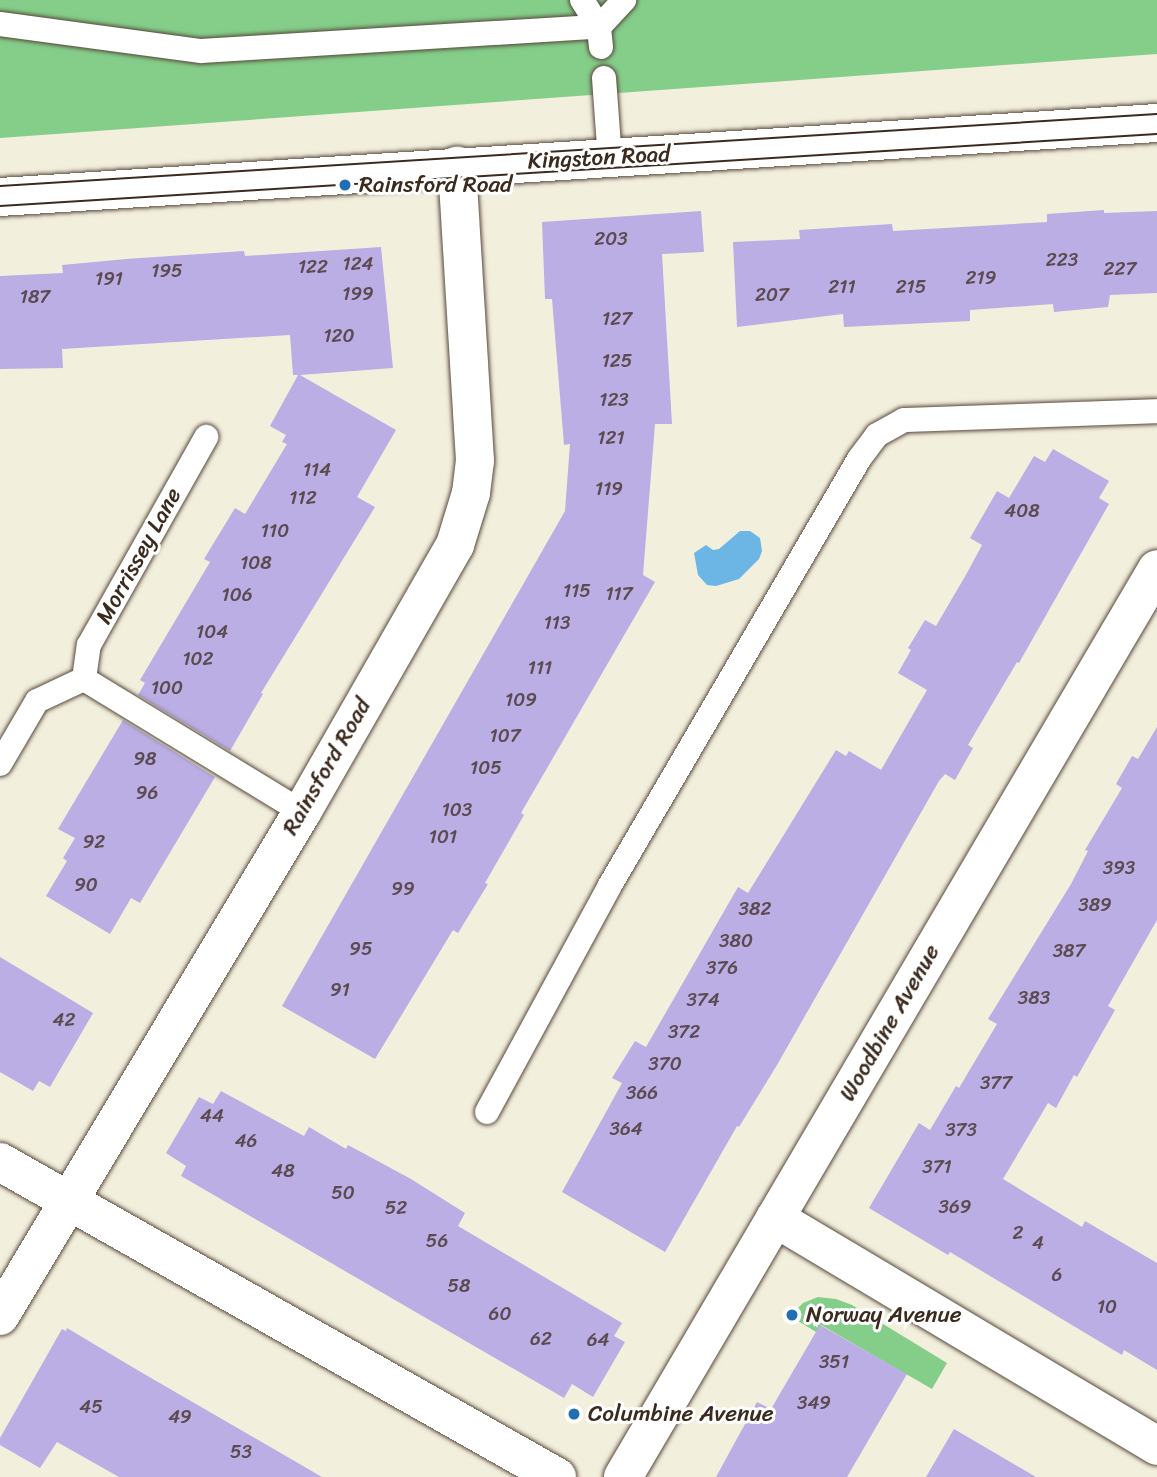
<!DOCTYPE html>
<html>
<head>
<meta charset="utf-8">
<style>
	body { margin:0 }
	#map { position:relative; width:1157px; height:1477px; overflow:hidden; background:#f3efdd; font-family:Sriracha,sans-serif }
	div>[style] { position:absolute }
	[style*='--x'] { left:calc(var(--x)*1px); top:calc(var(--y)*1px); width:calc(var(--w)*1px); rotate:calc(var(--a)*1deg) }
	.green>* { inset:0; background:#85ce8a }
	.water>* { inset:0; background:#6bb6e4 }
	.building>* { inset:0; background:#baaee4 }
	.roads { filter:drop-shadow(0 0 2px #57483b) drop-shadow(0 0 2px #57483b) }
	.lane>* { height:24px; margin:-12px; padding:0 12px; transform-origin:12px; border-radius:12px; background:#fff }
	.street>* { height:38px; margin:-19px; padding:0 19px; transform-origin:19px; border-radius:19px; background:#fff }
	.secondary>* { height:38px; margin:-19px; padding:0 19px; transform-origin:19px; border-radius:19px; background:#fff }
	.tram>* { height:2px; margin:-1px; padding:0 1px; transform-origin:1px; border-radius:1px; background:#3b2a1e }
	.dots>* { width:19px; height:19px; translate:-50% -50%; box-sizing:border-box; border:4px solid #fff; border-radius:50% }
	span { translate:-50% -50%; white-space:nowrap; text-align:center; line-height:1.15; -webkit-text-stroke:6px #fff; paint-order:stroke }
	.number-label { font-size:19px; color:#5b4b50 }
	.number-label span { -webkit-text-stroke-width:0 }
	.street-label { font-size:23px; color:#3b2a1e }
	.poi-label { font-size:23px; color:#3b2a1e }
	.left { translate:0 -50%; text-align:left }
</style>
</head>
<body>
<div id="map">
	<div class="green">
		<div style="clip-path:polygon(0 0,1157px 0,1157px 54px,0 138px)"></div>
		<div style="clip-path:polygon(818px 1297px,836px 1299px,852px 1305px,947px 1363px,932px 1389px,821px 1325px,816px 1332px,790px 1316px,803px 1303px)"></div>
	</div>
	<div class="water">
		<div style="clip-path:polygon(740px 531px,750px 531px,760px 538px,762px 551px,759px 559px,739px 579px,716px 586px,707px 585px,698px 575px,694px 553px,706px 545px,713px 550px,719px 549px)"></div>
	</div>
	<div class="building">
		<div style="clip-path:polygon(1104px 210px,1104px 213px,1157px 211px,1157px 293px,1110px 295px,1108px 307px,1054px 312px,1053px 304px,970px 310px,970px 321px,844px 327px,843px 314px,737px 327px,733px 242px,800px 239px,799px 230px,892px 224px,893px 231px,1047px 222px,1047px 214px)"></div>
		<div style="clip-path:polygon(701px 211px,704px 252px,662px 254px,672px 424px,655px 424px,643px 575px,655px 582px,521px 813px,524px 815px,485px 883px,488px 884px,458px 933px,453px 930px,375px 1059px,282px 1006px,565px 511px,570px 444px,564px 445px,552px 299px,545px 299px,542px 222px)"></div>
		<div style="clip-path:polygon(381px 247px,393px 368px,300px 375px,396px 430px,357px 497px,375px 507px,261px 693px,263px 694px,230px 751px,138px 695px,145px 683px,140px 680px,210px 562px,204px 559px,235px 508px,245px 514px,287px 444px,282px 442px,286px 435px,270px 426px,298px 375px,293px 375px,290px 335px,62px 349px,63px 368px,0 369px,0 276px,63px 273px,62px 265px,126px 259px,244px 251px,245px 256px)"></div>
		<div style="clip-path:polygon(1053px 449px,1109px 481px,1099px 498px,1109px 504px,1019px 663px,1017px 662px,968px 745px,973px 748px,955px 780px,945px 774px,939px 781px,777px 1065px,739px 1127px,737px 1126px,665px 1252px,562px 1192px,622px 1083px,612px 1078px,635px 1041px,646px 1047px,738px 887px,748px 893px,836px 750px,846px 756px,849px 751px,881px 770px,927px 690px,898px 673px,911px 650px,908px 648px,925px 620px,936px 626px,967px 573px,982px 545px,970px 538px,997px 491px,1009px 498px,1034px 456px,1045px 462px)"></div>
		<div style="clip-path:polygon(123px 720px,215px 777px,140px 903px,131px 898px,110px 934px,46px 896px,67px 861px,63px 858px,75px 838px,58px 829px)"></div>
		<div style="clip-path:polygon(1157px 727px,1157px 920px,1108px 1006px,1115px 1010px,1077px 1077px,1074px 1075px,1056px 1108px,1048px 1103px,1003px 1179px,1082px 1227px,1085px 1221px,1157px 1263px,1157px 1370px,1124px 1350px,1122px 1355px,950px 1252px,948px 1255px,869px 1208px,919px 1123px,930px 1130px,956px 1086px,959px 1088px,997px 1024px,988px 1019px,1071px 884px,1088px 851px,1085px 850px,1122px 788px,1116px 784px,1132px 756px,1138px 759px)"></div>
		<div style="clip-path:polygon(0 957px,93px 1013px,50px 1087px,39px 1081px,33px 1091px,0 1072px)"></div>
		<div style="clip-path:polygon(221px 1091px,304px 1136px,309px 1127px,346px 1149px,348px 1145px,411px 1179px,465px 1213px,458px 1226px,622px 1323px,614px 1336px,625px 1342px,593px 1397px,572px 1384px,564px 1398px,181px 1176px,186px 1166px,166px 1153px,199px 1097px,213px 1104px)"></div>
		<div style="clip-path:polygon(820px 1325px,907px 1374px,847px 1477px,716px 1477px,757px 1402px,771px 1409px)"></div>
		<div style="clip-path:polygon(67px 1328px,139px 1371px,322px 1477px,119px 1477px,57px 1442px,40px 1468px,0 1445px,0 1438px,62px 1329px,66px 1331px)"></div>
		<div style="clip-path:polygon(954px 1429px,1036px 1477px,926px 1477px)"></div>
	</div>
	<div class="roads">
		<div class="lane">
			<div style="--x:0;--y:24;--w:203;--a:7.7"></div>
			<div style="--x:201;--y:51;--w:399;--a:-3.5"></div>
			<div style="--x:599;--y:27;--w:32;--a:-122"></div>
			<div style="--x:601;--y:47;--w:20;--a:-96"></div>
			<div style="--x:599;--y:27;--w:37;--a:-47"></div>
			<div style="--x:604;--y:78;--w:81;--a:85.8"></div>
			<div style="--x:84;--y:679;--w:255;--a:31.4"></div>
			<div style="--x:0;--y:764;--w:73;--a:-59.6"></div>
			<div style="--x:37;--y:701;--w:52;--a:-25.1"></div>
			<div style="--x:84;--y:679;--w:34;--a:-82"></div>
			<div style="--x:89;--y:645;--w:239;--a:-60.6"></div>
			<div style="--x:487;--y:1112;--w:256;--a:-61.5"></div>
			<div style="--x:609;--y:887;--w:496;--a:-59.7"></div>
			<div style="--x:859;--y:459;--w:30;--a:-53"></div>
			<div style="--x:877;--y:435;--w:31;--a:-29"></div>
			<div style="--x:904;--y:420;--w:253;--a:-2"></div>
		</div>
		<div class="street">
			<div style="--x:0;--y:1162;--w:640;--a:29.49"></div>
			<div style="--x:775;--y:1218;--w:445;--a:30.8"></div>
			<div style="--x:0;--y:1316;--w:588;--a:-59.07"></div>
			<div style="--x:302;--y:812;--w:308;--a:-60.2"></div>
			<div style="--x:455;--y:545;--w:54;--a:-72.9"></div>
			<div style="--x:471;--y:493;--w:32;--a:-83"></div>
			<div style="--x:475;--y:461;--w:296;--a:-93.5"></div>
		</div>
		<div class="secondary">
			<div style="--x:0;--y:197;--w:1159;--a:-3.66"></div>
			<div style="--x:623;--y:1477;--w:1053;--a:-59.54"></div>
		</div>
	</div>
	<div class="tram">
		<div style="--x:0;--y:186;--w:1159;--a:-3.56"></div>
		<div style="--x:0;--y:206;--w:1159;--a:-3.56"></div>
	</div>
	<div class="dots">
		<div style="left:345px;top:185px;background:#1f6fb2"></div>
		<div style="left:792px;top:1315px;background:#1f6fb2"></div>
		<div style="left:574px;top:1414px;background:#1f6fb2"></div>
	</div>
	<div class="number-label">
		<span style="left:611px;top:239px">203</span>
		<span style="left:1062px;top:260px">223</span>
		<span style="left:358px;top:264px">124</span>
		<span style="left:313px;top:267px">122</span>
		<span style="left:1120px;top:269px">227</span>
		<span style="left:167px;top:271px">195</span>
		<span style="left:981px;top:278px">219</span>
		<span style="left:109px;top:279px">191</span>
		<span style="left:842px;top:287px">211</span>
		<span style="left:911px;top:287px">215</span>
		<span style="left:358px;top:294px">199</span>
		<span style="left:772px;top:295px">207</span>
		<span style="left:35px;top:297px">187</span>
		<span style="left:617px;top:319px">127</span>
		<span style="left:339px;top:336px">120</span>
		<span style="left:617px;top:361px">125</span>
		<span style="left:614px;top:400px">123</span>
		<span style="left:611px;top:438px">121</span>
		<span style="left:317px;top:470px">114</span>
		<span style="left:609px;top:489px">119</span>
		<span style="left:303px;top:498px">112</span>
		<span style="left:1022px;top:511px">408</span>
		<span style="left:275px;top:531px">110</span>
		<span style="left:256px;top:563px">108</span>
		<span style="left:577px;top:591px">115</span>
		<span style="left:619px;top:594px">117</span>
		<span style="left:237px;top:595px">106</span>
		<span style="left:557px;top:623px">113</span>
		<span style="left:212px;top:632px">104</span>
		<span style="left:198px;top:659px">102</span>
		<span style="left:540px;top:668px">111</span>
		<span style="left:167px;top:688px">100</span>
		<span style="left:521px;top:700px">109</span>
		<span style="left:505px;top:736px">107</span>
		<span style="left:145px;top:759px">98</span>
		<span style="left:486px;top:768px">105</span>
		<span style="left:147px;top:793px">96</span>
		<span style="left:457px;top:810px">103</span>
		<span style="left:443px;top:837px">101</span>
		<span style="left:94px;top:842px">92</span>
		<span style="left:1119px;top:868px">393</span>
		<span style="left:86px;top:885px">90</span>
		<span style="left:403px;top:889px">99</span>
		<span style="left:1095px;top:905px">389</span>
		<span style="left:755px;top:909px">382</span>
		<span style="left:736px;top:941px">380</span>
		<span style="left:361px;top:949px">95</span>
		<span style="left:1069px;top:951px">387</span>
		<span style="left:722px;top:968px">376</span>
		<span style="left:340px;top:990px">91</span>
		<span style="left:1034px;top:998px">383</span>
		<span style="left:703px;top:1000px">374</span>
		<span style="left:64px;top:1020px">42</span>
		<span style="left:684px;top:1032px">372</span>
		<span style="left:665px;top:1064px">370</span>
		<span style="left:996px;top:1083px">377</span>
		<span style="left:642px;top:1093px">366</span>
		<span style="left:212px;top:1116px">44</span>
		<span style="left:626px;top:1129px">364</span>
		<span style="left:961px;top:1130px">373</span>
		<span style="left:246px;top:1141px">46</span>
		<span style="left:937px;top:1167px">371</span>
		<span style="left:283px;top:1171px">48</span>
		<span style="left:343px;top:1193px">50</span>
		<span style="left:955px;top:1207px">369</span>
		<span style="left:396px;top:1208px">52</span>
		<span style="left:1018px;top:1233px">2</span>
		<span style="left:437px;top:1241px">56</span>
		<span style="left:1038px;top:1243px">4</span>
		<span style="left:1057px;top:1275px">6</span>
		<span style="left:459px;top:1286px">58</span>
		<span style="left:1107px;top:1307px">10</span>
		<span style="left:500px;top:1314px">60</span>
		<span style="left:541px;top:1339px">62</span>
		<span style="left:598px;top:1340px">64</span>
		<span style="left:834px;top:1362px">351</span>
		<span style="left:814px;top:1403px">349</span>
		<span style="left:91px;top:1407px">45</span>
		<span style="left:180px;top:1417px">49</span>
		<span style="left:241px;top:1452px">53</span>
	</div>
	<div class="street-label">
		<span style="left:599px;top:158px;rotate:-3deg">Kingston Road</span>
		<span style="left:139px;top:556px;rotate:-61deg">Morrissey Lane</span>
		<span style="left:327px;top:767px;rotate:-60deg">Rainsford Road</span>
		<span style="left:890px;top:1023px;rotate:-60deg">Woodbine Avenue</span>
	</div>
	<div class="poi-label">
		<span class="left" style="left:359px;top:185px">Rainsford Road</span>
		<span class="left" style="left:806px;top:1315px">Norway Avenue</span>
		<span class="left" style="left:588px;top:1414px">Columbine Avenue</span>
	</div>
</div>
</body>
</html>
